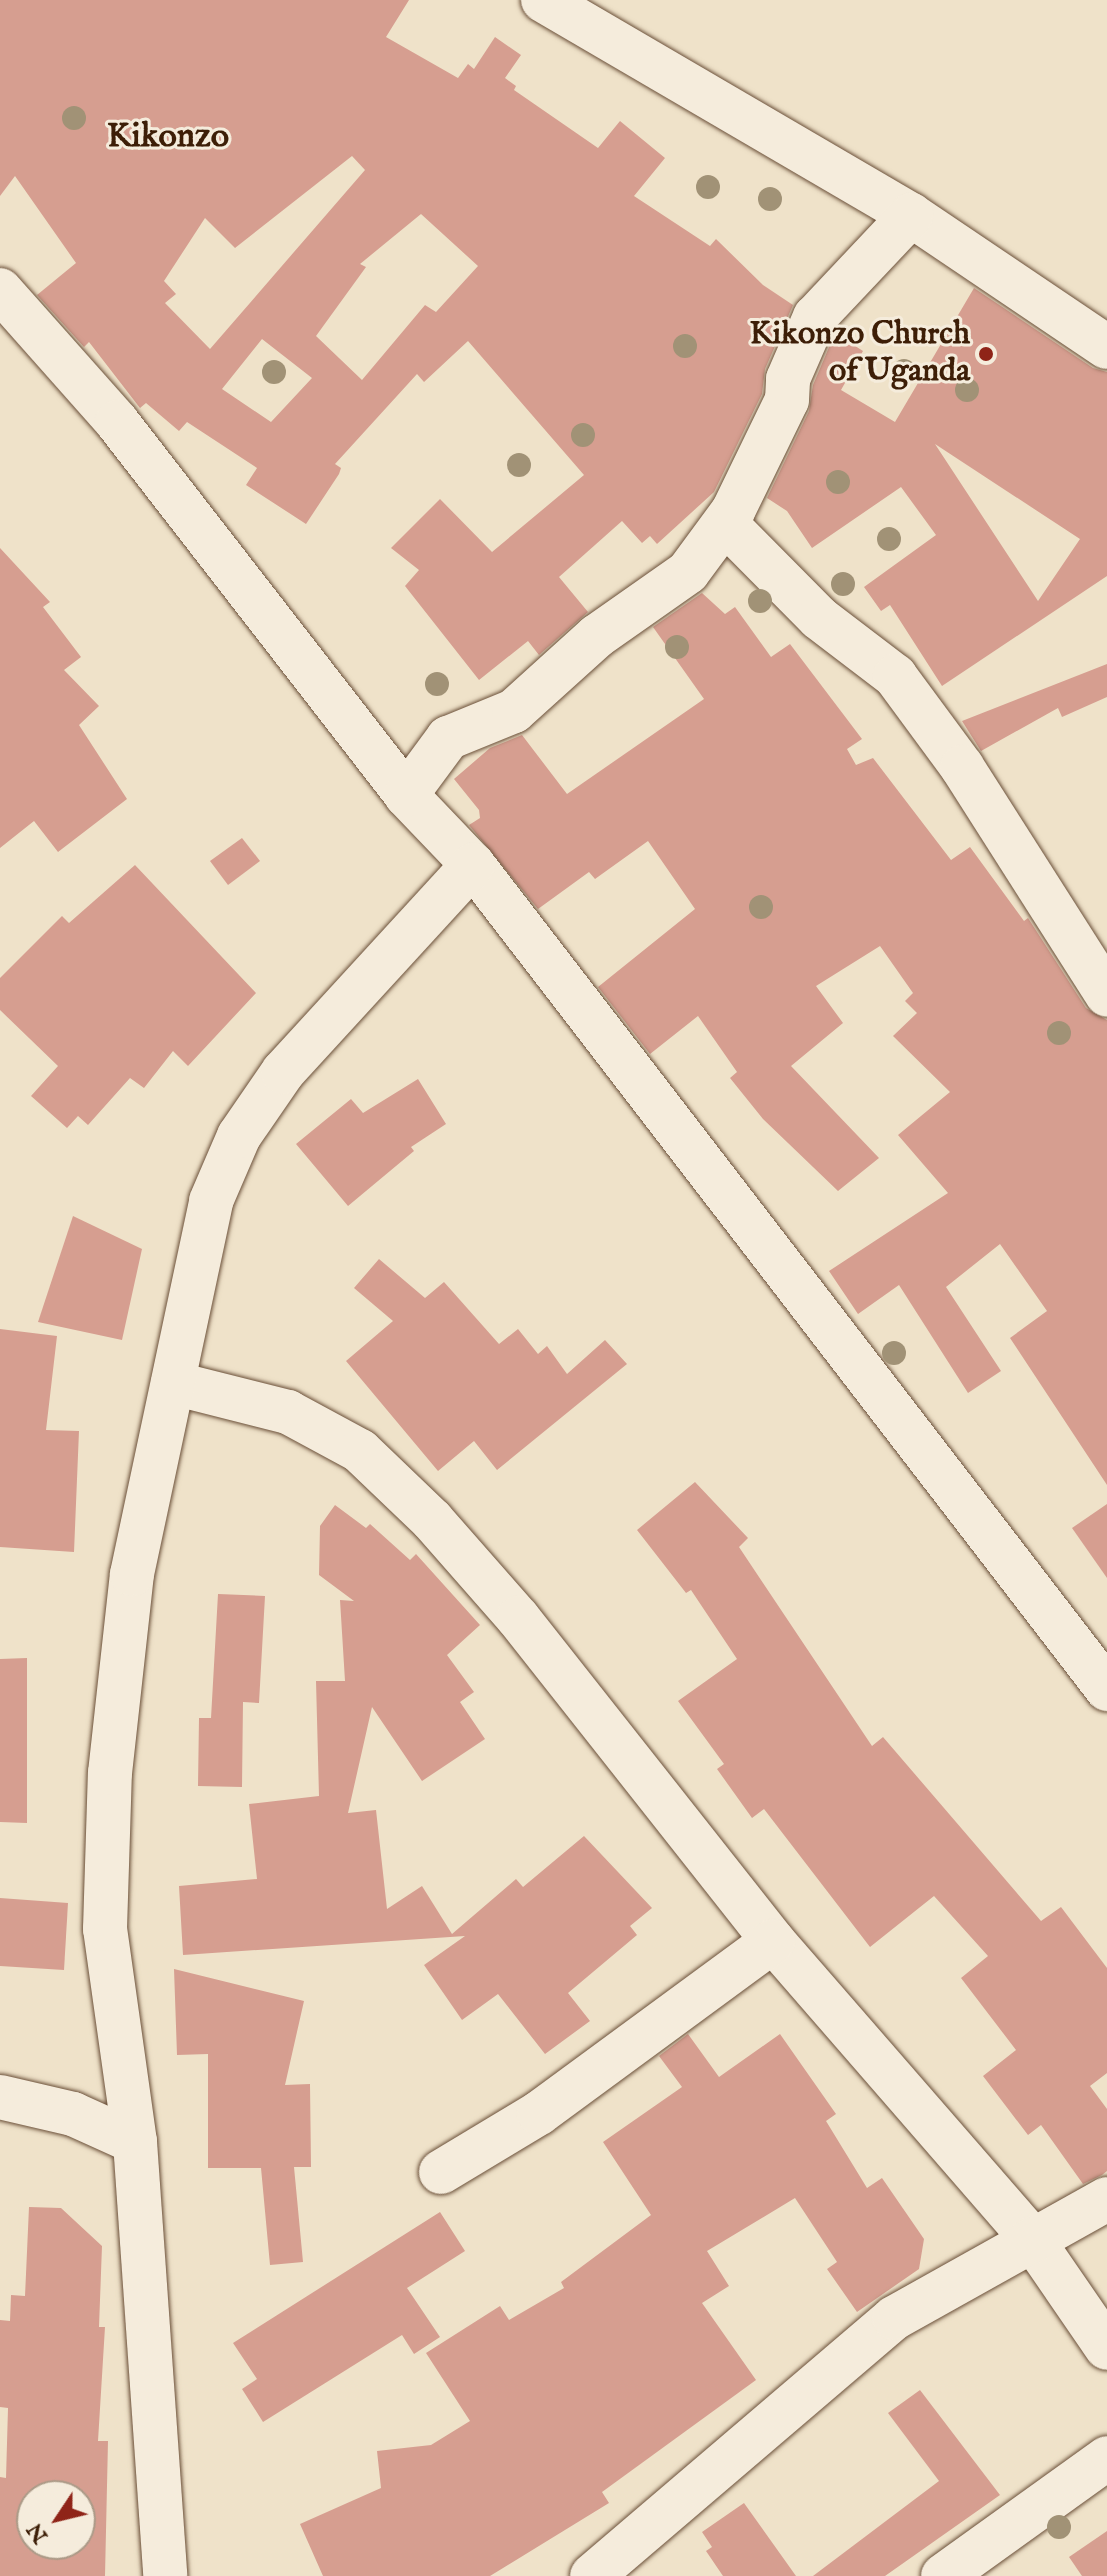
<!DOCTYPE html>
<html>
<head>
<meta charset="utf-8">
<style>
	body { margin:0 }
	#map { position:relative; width:1107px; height:2576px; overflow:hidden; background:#efe2c9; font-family:"IM FELL English",serif }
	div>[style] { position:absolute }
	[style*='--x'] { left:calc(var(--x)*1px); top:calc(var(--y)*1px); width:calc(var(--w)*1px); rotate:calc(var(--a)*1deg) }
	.building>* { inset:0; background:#d69e90 }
	.roads { filter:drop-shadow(0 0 2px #6a4f38) drop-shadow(0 0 2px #6a4f38) }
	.minor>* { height:44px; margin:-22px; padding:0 22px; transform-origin:22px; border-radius:22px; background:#f5ecdc }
	.trees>* { width:24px; height:24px; margin:-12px; border-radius:50%; background:#a19276 }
	.dots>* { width:22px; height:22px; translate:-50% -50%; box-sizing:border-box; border:4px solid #f5ecdc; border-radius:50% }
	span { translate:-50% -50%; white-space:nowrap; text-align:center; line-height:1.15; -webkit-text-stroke:6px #f5ecdc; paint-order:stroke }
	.poi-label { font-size:32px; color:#3d1e07; font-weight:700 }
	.right { translate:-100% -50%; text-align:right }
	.neighbourhood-label { font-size:34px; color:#3d1e07; font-weight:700 }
	.north { position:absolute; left:16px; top:2480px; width:80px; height:80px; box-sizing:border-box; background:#f5ecdc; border:2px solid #ab9a87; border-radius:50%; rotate:235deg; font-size:22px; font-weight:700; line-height:32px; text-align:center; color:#3d1e07 }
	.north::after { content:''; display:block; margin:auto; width:28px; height:36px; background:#8f2418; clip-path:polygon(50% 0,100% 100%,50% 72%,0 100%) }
</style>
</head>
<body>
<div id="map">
	<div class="building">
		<div style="clip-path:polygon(evenodd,0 0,409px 0,386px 37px,458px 78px,468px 64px,474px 69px,495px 37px,521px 55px,505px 78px,516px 86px,514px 90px,598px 148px,620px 121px,665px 158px,634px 196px,710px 246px,716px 239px,763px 285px,793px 305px,765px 369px,762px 394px,714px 492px,657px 544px,650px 536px,642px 543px,622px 521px,559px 577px,588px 612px,539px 655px,528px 641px,479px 680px,405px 586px,419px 570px,391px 548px,440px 499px,492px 552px,584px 475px,468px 341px,424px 382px,417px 374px,335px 464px,341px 468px,339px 474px,306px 524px,246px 485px,257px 468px,187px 422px,179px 431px,146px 403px,140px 408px,89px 342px,84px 347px,37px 295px,76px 263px,15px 176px,0 196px,0 0,352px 156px,365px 170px,210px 349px,165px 303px,176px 294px,164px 281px,205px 218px,235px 248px,352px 156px,0 0,421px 214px,478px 266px,436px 312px,425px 305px,362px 380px,316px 336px,366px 267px,360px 264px,421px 214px,0 0,262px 339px,312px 378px,271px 422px,222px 389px,262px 339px)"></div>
		<div style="clip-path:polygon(evenodd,974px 288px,1093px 368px,1107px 372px,1107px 576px,942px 686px,890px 605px,881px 611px,864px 587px,936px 535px,901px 487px,812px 548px,787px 511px,767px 498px,809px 411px,813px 385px,835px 333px,863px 351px,841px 390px,895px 422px,974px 288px,935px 444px,1080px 539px,1038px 601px,935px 444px)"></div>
		<div style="clip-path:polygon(0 548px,50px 602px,43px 607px,81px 657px,64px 670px,99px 706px,79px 725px,127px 799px,58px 852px,34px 821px,0 848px)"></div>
		<div style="clip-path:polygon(702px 593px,725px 614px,735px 607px,771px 657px,790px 644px,862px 739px,847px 749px,856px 765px,873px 758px,951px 860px,970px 847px,1024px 921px,1028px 918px,1086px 1008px,1107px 1020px,1107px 1485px,1010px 1338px,1047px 1311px,1000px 1244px,946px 1287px,1001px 1371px,968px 1393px,899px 1285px,858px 1314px,829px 1271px,948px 1193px,898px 1135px,950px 1092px,893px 1036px,917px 1013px,905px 1001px,913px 993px,880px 946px,816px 986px,843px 1023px,791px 1066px,879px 1158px,838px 1191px,763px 1119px,730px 1078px,737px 1072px,698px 1016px,650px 1054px,598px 987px,695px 909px,648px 841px,595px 879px,589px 872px,538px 909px,469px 825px,480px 818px,479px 810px,454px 779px,490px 748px,522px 735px,567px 794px,704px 699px,653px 627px)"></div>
		<div style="clip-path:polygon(1107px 664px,1107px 697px,1062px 717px,1058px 708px,981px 751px,962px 721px)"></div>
		<div style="clip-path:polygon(242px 838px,260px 861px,228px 885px,210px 861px)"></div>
		<div style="clip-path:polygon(135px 865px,256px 993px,188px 1066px,173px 1051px,144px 1088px,130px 1078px,88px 1125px,78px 1116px,67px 1128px,31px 1096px,58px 1066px,0 1010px,0 978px,62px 916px,69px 923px)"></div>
		<div style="clip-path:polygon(418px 1079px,446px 1124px,411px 1147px,414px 1151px,348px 1206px,296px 1144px,351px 1099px,363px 1113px)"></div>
		<div style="clip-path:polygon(73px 1216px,142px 1249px,122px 1340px,38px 1322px)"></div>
		<div style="clip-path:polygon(379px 1259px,425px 1298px,444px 1282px,499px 1344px,518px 1329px,538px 1354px,547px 1346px,567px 1374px,605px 1340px,627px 1364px,497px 1470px,474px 1441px,438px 1471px,346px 1361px,393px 1321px,354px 1288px)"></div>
		<div style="clip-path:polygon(0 1329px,57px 1336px,46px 1430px,79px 1431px,74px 1552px,0 1547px)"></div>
		<div style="clip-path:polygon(695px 1482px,748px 1538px,739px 1547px,872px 1746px,883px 1737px,1041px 1921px,1061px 1907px,1107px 1968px,1107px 2073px,1090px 2086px,1107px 2109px,1107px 2171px,1102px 2175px,1083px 2184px,1041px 2125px,1028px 2135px,983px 2076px,1016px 2050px,961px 1978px,988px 1956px,934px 1896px,870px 1947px,764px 1809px,752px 1818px,717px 1769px,724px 1764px,678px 1701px,737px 1659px,691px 1590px,686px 1593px,637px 1530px)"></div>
		<div style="clip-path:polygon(1107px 1504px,1107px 1578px,1072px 1528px)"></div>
		<div style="clip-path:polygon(335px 1505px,366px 1528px,370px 1524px,410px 1560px,416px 1554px,480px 1625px,447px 1655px,474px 1692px,460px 1702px,485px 1739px,422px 1781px,372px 1707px,348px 1813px,376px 1810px,387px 1909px,422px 1886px,452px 1934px,516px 1879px,523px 1887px,584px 1836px,652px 1908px,630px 1926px,637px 1935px,568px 1993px,590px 2021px,545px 2054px,498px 1994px,462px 2020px,424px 1965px,465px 1936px,183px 1955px,179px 1886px,257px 1879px,249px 1804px,319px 1796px,316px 1681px,345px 1681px,340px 1600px,354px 1601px,319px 1575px,320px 1526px)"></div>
		<div style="clip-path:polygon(218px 1594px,265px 1596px,259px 1703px,243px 1702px,242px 1787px,198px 1786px,199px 1718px,211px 1718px)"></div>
		<div style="clip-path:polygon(27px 1658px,27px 1823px,0 1822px,0 1659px)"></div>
		<div style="clip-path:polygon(0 1898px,68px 1903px,64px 1970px,0 1966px)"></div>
		<div style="clip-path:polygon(174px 1969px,304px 2001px,285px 2085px,310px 2084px,311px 2167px,294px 2167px,303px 2262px,270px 2265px,261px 2168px,208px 2168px,208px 2054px,177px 2055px)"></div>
		<div style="clip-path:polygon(688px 2034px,719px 2077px,780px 2034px,836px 2114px,826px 2121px,867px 2188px,882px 2178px,924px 2239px,919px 2269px,857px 2312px,827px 2269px,837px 2262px,795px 2198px,707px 2251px,729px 2286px,702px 2303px,756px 2380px,602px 2492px,609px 2503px,490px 2576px,323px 2576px,300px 2524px,381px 2488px,377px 2451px,431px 2445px,470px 2421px,426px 2353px,500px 2306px,509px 2320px,564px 2288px,561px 2282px,651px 2215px,603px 2142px,682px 2087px,659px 2056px)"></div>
		<div style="clip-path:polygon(evenodd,29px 2207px,61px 2208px,102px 2246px,99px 2327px,105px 2327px,98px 2441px,108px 2441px,105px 2576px,0 2576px,0 2477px,6px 2478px,8px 2408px,0 2407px,0 2320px,10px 2321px,11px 2295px,25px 2296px,29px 2207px,32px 2496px,80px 2496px,80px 2544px,32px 2544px,32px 2496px)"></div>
		<div style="clip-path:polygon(440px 2212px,465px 2251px,407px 2288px,440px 2337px,414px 2354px,402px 2335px,263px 2422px,242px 2389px,257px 2379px,233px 2343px)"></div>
		<div style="clip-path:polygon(920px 2390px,1000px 2495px,885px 2576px,813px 2576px,939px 2481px,888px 2413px)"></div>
		<div style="clip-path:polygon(744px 2503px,796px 2576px,723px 2576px,706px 2551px,712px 2547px,702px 2532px)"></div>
		<div style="clip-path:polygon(1107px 2531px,1107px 2576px,1082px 2576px,1069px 2557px)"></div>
	</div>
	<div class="roads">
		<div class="minor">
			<div style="--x:543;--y:0;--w:426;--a:30.3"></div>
			<div style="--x:911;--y:215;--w:236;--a:34"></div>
			<div style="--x:0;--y:290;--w:176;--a:48.4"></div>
			<div style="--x:117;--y:422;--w:472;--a:52.2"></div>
			<div style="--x:406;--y:795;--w:97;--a:46.3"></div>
			<div style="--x:473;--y:865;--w:1040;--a:52.42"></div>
			<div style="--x:726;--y:524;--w:132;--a:45.3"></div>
			<div style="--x:819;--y:618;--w:96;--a:37.3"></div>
			<div style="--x:895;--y:676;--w:113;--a:53.6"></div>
			<div style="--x:962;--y:767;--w:270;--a:57.5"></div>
			<div style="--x:406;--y:795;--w:71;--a:-53.6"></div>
			<div style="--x:448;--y:738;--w:71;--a:-22.2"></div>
			<div style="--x:514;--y:711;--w:112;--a:-42.1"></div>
			<div style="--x:597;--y:636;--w:111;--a:-35.1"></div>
			<div style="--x:688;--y:572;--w:76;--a:-53.6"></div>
			<div style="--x:733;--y:511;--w:123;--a:-64.1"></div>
			<div style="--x:787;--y:400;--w:21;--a:-87"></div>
			<div style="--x:788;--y:379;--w:68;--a:-66.5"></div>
			<div style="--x:815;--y:317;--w:140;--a:-46.7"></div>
			<div style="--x:173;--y:1383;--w:119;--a:14.2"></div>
			<div style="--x:288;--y:1412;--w:82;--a:28.4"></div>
			<div style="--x:360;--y:1451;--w:100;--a:43.8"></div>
			<div style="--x:432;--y:1520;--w:130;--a:48.7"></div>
			<div style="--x:518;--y:1618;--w:412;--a:51.7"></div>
			<div style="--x:773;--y:1941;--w:395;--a:49"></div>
			<div style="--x:1032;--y:2239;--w:132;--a:55.5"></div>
			<div style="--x:0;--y:2097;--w:75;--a:13.1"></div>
			<div style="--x:73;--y:2114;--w:68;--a:24.3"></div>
			<div style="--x:135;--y:2142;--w:435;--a:86"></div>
			<div style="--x:135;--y:2142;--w:215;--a:-98"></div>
			<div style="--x:105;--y:1929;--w:156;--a:-88.2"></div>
			<div style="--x:110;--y:1773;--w:200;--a:-83.7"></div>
			<div style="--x:132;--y:1574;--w:381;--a:-78"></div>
			<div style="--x:211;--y:1201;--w:71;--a:-66.7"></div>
			<div style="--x:239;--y:1136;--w:78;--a:-55.5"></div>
			<div style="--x:283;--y:1072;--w:281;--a:-47.5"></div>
			<div style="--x:441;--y:2172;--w:114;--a:-31"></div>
			<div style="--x:539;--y:2113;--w:290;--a:-36.3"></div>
			<div style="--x:592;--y:2576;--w:397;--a:-40.5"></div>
			<div style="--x:894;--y:2318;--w:244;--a:-29.2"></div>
			<div style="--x:943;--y:2576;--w:202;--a:-35.7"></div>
		</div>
	</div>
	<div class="trees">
		<div style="left:74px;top:118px"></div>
		<div style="left:708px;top:187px"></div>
		<div style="left:770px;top:199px"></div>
		<div style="left:685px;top:346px"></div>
		<div style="left:904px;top:371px"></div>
		<div style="left:274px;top:372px"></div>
		<div style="left:967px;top:390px"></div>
		<div style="left:583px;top:435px"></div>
		<div style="left:519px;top:465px"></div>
		<div style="left:838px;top:482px"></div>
		<div style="left:889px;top:539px"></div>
		<div style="left:843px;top:584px"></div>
		<div style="left:760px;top:601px"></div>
		<div style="left:677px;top:647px"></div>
		<div style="left:437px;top:684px"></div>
		<div style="left:761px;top:907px"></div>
		<div style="left:1059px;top:1033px"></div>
		<div style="left:894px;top:1353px"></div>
		<div style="left:1059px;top:2527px"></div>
	</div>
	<div class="dots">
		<div style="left:986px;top:354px;background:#8f2418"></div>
	</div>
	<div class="poi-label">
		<span class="right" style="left:970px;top:354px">Kikonzo Church<br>of Uganda</span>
	</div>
	<div class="neighbourhood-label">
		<span style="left:168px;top:137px">Kikonzo</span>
	</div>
	<div class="north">N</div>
</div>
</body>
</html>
